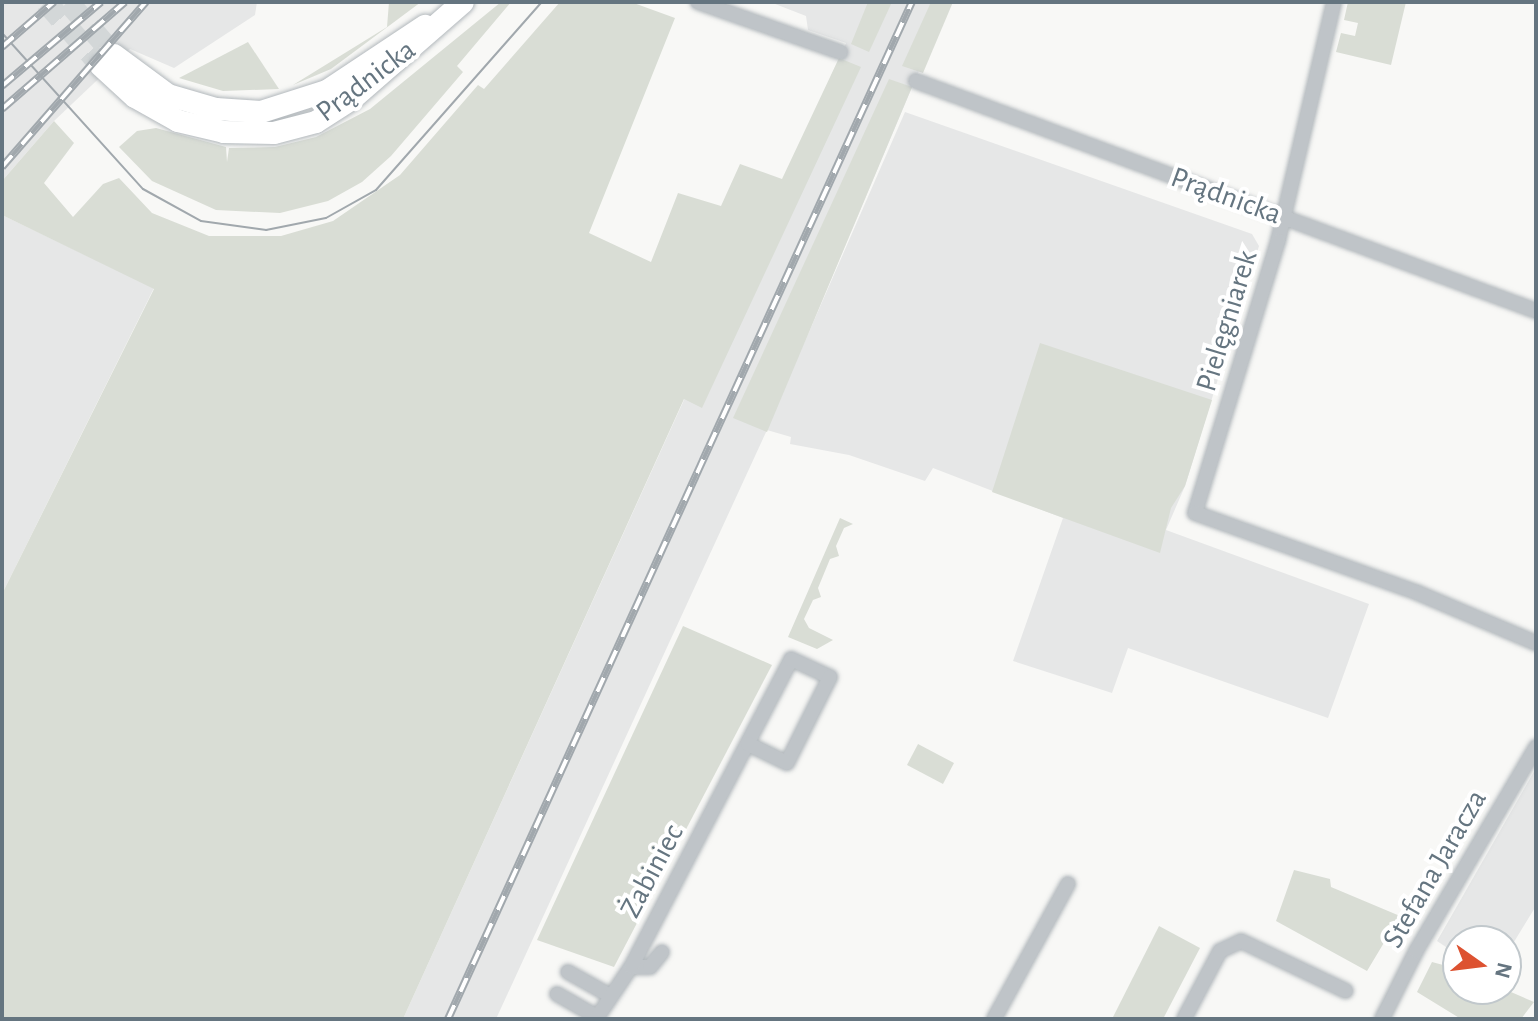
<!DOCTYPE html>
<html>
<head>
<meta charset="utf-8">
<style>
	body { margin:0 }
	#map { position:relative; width:1538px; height:1021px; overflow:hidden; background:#f8f8f6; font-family:"Alegreya Sans",sans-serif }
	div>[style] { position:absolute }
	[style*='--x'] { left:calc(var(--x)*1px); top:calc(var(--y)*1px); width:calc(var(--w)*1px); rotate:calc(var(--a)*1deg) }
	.built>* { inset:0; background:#e6e7e7 }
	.green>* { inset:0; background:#d9ddd5 }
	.secondary-tunnel>* { height:22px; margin-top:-11px; transform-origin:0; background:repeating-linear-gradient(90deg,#d3d7d8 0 22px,transparent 0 33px) }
	.roads { filter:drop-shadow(0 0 2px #b2b8bc) drop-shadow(0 0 2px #b2b8bc) }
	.street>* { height:14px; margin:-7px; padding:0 7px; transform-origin:7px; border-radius:7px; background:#bfc4c8 }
	.secondary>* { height:22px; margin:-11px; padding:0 11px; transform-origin:11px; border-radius:11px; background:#fff }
	.tram>* { height:2px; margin:-1px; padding:0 1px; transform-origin:1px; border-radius:1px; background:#a1a8ad }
	.rail>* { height:8px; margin-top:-4px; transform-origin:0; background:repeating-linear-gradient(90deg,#fff 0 15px,#a1a8ad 0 30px); box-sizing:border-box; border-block:2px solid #a1a8ad }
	span { translate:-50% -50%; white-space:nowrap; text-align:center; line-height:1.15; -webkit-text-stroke:8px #fff; paint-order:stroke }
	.street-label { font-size:30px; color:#657580 }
	.frame { position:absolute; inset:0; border:4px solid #657580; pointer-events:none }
	.north { position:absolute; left:1442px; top:925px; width:80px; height:80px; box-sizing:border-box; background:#fff; border:2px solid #c1c8cc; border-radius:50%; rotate:104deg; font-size:22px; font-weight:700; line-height:32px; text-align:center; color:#657580 }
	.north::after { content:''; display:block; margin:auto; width:28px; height:36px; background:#dd5231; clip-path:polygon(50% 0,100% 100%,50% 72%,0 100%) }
</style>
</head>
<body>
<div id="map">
	<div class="built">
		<div style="clip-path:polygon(2px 2px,257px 2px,255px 15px,174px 68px,130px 49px,54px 121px,2px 181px)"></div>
		<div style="clip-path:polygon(770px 2px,948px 2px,802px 348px,905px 112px,1252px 234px,1259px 246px,1185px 486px,1166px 530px,1369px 604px,1328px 718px,1128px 648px,1112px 693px,1013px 661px,1063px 518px,933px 468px,925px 481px,849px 455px,790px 444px,791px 437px,767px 430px,496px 1019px,403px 1019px,846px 43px,808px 30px,806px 16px)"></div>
		<div style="clip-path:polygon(2px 215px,154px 288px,2px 594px)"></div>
		<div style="clip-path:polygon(1536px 768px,1536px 906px,1506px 955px,1506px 941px,1458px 941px,1458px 955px,1437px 941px)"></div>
	</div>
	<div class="green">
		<div style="clip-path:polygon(389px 2px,421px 2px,331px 69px,293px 85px,387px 27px)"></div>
		<div style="clip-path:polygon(501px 2px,511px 2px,457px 66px,463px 72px,391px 156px,362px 182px,328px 201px,280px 213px,216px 210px,152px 181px,119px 147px,137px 131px,156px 128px,226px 147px,227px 162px,229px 148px,275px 147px,316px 137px,370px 109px)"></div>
		<div style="clip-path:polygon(560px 2px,631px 2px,675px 18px,589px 233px,651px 262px,678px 193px,721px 206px,740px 164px,782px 179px,839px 58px,861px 67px,702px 408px,684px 399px,403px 1019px,2px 1019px,2px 594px,154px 289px,2px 215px,2px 181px,54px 121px,74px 143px,44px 183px,73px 217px,103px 184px,119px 178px,152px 213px,209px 236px,281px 236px,333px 221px,400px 175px,478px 85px,484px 89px)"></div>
		<div style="clip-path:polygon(868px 2px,892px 2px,869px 52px,851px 44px)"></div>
		<div style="clip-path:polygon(931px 2px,953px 2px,923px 73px,902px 66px)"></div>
		<div style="clip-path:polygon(1348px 2px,1406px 2px,1391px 65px,1336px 52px,1341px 33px,1355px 36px,1358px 23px,1344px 20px)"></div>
		<div style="clip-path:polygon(248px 42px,279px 89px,223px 91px,179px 78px)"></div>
		<div style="clip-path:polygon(889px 79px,912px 87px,767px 432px,733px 418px)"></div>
		<div style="clip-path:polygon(1040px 343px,1212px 400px,1185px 486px,1171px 508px,1160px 553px,992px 492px)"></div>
		<div style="clip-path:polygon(840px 518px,853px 524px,844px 528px,836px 546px,839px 556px,830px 559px,818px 588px,821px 597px,813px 600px,804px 619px,809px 628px,833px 640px,817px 649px,788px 637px)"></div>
		<div style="clip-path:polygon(683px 626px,772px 665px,614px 967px,537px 940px)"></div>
		<div style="clip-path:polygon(918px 744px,954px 763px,943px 784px,907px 765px)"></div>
		<div style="clip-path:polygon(1294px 870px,1330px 879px,1331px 887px,1400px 916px,1367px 971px,1276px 921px)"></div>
		<div style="clip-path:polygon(1159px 926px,1200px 948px,1163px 1019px,1112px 1019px)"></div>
		<div style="clip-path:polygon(1432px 962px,1458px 969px,1458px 989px,1504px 989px,1534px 1002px,1521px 1019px,1461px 1019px,1417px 992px)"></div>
	</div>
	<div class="secondary-tunnel">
		<div style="--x:46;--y:2;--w:84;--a:49.3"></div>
		<div style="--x:68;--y:2;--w:70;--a:49"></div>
	</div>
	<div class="roads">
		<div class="street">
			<div style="--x:698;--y:2;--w:151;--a:19.4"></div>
			<div style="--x:1334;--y:2;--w:245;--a:103.2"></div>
			<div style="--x:1278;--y:241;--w:284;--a:107"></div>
			<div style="--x:1195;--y:513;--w:237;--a:19.7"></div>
			<div style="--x:1418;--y:593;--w:128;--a:23"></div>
			<div style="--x:916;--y:81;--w:661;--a:20.35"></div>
			<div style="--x:631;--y:967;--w:19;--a:0"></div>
			<div style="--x:650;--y:967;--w:19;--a:-51"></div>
			<div style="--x:568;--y:972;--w:47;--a:29.3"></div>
			<div style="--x:557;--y:994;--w:46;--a:29.9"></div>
			<div style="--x:596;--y:1019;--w:63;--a:-56.1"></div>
			<div style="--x:631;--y:967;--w:347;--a:-62.5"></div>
			<div style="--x:791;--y:659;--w:43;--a:24.8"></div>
			<div style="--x:830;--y:677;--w:96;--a:116.6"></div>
			<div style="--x:787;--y:763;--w:43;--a:-154"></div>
			<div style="--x:994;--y:1019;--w:154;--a:-61.3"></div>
			<div style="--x:1184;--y:1019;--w:77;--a:-62.1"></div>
			<div style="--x:1220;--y:951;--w:23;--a:-25"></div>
			<div style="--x:1241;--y:941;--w:116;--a:25.5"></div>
			<div style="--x:1382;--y:1019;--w:76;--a:-63.4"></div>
			<div style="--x:1416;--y:951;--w:237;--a:-59.5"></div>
		</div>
		<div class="secondary">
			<div style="--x:114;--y:55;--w:67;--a:36.5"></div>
			<div style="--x:168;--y:95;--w:50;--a:16.3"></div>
			<div style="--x:216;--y:109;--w:45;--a:3.8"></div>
			<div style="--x:261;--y:112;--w:69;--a:-17.7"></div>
			<div style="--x:327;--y:91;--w:118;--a:-33.6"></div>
			<div style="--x:101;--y:66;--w:46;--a:42.4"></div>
			<div style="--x:135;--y:97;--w:49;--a:29.2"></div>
			<div style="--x:178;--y:121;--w:47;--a:13.4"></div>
			<div style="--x:224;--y:132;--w:50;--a:1.1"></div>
			<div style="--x:274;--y:133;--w:43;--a:-14.7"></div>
			<div style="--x:316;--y:122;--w:43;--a:-32.6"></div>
			<div style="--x:352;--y:99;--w:147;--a:-41.1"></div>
		</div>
	</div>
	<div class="tram">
		<div style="--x:2;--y:33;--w:210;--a:47.9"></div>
		<div style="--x:143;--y:189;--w:66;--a:28.9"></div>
		<div style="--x:201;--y:221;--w:66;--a:7.9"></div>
		<div style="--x:266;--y:230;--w:61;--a:-11.3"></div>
		<div style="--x:326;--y:218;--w:57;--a:-29.2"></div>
		<div style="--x:376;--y:190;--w:251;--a:-48.6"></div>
	</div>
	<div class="rail">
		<div style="--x:2;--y:47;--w:69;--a:-40.9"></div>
		<div style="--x:2;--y:86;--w:130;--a:-40.3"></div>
		<div style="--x:2;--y:109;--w:163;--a:-41"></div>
		<div style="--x:2;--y:167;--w:219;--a:-48.9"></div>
		<div style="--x:448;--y:1019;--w:1118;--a:-65.48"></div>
	</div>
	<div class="street-label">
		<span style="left:366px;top:81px;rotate:-37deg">Prądnicka</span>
		<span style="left:1226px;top:196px;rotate:20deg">Prądnicka</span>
		<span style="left:1227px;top:321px;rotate:-73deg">Pielęgniarek</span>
		<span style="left:1435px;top:869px;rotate:-60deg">Stefana Jaracza</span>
		<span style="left:652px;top:871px;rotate:-62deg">Żabiniec</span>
	</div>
	<div class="frame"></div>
	<div class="north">N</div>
</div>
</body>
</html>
